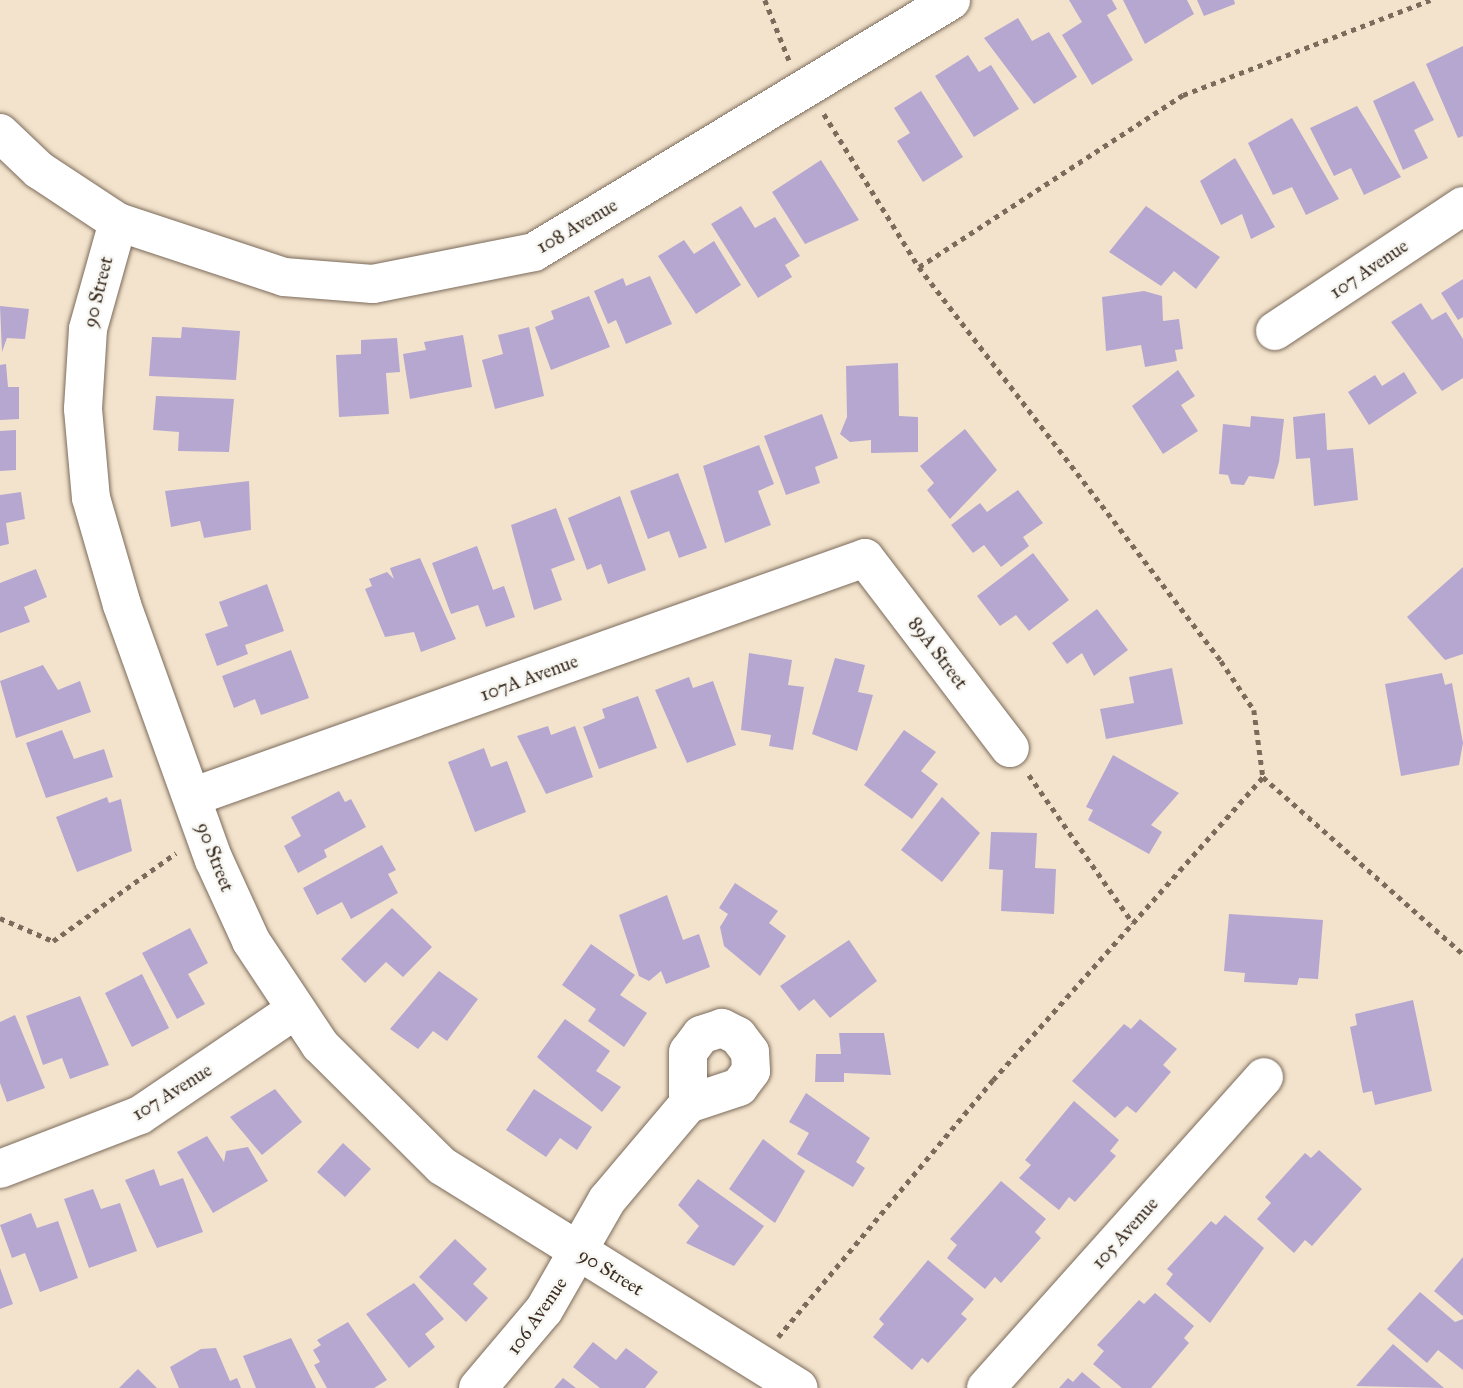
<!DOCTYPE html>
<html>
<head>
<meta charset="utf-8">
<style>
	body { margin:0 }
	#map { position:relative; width:1463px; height:1388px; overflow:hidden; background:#f3e3cc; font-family:"IM FELL Great Primer",serif }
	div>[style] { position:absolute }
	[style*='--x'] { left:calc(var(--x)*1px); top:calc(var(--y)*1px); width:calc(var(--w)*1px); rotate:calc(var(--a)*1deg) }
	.building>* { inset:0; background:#b5a7d0 }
	.path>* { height:4.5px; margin-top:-2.25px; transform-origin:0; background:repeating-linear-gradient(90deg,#7b6b5b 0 5px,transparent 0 10px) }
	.roads { filter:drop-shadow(0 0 2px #7b6b5b) drop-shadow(0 0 2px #7b6b5b) }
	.minor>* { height:38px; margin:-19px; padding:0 19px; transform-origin:19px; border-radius:19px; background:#fff }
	span { translate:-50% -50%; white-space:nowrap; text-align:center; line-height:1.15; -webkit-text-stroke:5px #f6f6f2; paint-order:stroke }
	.street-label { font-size:19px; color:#3b2a1e }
</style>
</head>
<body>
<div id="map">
	<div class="building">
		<div style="clip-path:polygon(1069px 0,1112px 0,1117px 9px,1107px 15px,1133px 60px,1092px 85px,1062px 35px,1082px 22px)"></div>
		<div style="clip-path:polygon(1123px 0,1187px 0,1194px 14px,1145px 44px)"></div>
		<div style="clip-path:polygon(1197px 0,1234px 0,1235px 4px,1204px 16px)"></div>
		<div style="clip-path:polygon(1018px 18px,1032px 41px,1049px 32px,1077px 77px,1034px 104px,984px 38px)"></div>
		<div style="clip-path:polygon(1463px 46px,1463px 136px,1458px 138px,1426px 64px)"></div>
		<div style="clip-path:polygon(968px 55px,979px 72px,991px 65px,1019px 109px,974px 137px,935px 76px)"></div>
		<div style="clip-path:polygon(1414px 81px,1434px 120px,1414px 130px,1428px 158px,1403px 170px,1373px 101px)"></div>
		<div style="clip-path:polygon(921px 91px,963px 157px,923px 182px,897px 141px,910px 133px,894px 108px)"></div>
		<div style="clip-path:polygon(1357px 106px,1401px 177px,1364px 195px,1351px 168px,1334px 176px,1310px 128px)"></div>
		<div style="clip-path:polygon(1292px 118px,1339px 199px,1306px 215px,1292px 187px,1273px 195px,1248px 143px)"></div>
		<div style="clip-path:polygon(1235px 158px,1275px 227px,1251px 239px,1242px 214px,1221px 225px,1200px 181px)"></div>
		<div style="clip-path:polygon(821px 160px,859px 220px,805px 244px,772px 192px)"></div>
		<div style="clip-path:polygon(741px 206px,755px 228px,775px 217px,800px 256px,785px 265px,792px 277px,758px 298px,711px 224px)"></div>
		<div style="clip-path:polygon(1146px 206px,1220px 257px,1196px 289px,1174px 271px,1161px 286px,1109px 252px)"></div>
		<div style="clip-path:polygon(684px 240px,694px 254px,714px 241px,741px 285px,696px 314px,658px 256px)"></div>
		<div style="clip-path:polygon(650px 276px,672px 324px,626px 344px,616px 320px,608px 324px,594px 291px,623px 278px,626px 286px)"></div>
		<div style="clip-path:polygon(1463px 279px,1463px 317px,1458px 320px,1441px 293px)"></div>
		<div style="clip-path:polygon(1144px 291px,1162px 296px,1163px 321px,1179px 319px,1183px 349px,1175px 350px,1177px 361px,1145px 367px,1141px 345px,1106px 351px,1102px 297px)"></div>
		<div style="clip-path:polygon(589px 296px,610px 347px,551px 370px,535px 327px,554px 319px,551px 311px)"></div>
		<div style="clip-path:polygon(1421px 303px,1432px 320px,1446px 312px,1463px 339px,1463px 378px,1442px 391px,1391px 322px)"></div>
		<div style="clip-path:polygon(0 306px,29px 309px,25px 339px,7px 338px,2px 352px)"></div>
		<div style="clip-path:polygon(182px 327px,240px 331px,236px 380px,149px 376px,152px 337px,181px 338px)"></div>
		<div style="clip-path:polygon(529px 327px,544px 396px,495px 409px,482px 360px,503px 354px,498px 335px)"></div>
		<div style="clip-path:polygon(463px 335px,472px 387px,410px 399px,403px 354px,426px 350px,424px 342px)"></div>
		<div style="clip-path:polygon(397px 338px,400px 372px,386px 373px,389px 414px,339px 417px,336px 355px,361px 354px,361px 340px)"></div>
		<div style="clip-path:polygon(898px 363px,899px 416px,918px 417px,918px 452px,871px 453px,871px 440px,850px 442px,840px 434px,847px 417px,846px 366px)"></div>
		<div style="clip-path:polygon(6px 364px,8px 387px,19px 387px,19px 419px,0 420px,0 365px)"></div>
		<div style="clip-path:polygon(1178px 370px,1195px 396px,1181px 405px,1198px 431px,1163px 454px,1132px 406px)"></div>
		<div style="clip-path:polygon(1404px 372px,1417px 393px,1369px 425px,1348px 392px,1375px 375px,1382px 386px)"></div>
		<div style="clip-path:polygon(156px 396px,234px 399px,229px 452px,178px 451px,179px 432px,153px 430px)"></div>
		<div style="clip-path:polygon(1325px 413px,1327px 450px,1353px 448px,1358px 500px,1314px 506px,1310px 458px,1296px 459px,1293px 417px)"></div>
		<div style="clip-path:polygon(822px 414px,838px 458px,815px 467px,820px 483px,786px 495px,764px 436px)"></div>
		<div style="clip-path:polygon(1251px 416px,1284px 419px,1279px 462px,1274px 479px,1249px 476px,1244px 485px,1231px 484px,1228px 475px,1219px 474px,1223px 424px,1250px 427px)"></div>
		<div style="clip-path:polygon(965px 429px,997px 470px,950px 519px,927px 490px,934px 483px,920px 466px)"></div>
		<div style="clip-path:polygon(16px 430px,16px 470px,0 471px,0 431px)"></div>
		<div style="clip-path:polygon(759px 445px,774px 484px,758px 491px,771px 525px,725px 543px,703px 466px)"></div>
		<div style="clip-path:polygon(678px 473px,707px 548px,679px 558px,669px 531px,648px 539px,630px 491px)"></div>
		<div style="clip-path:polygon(249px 481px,251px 530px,204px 538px,200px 521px,171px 527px,165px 491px)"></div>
		<div style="clip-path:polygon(1018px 490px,1043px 523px,1023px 537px,1029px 546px,1001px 567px,984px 545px,973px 553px,951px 525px,980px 503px,987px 512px)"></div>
		<div style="clip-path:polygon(21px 492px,25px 519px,6px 523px,9px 544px,0 546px,0 495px)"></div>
		<div style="clip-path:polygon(620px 496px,646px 570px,608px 584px,601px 564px,587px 570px,568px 518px)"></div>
		<div style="clip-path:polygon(556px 508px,575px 560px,551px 569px,562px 600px,534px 610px,511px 525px)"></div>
		<div style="clip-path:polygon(477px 546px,493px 590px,504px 586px,515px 617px,486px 627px,478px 605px,451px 614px,432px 563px)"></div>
		<div style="clip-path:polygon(1033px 553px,1069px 600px,1029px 631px,1016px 615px,1000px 626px,977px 596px)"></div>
		<div style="clip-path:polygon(420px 558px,456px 639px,421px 652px,414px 632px,385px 637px,365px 589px,372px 586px,369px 579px,387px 572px,394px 579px,390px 568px)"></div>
		<div style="clip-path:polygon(1463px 567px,1463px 654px,1445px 660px,1407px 617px)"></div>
		<div style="clip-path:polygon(36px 569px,47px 597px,24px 607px,30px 622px,0 633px,0 583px)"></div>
		<div style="clip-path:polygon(267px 584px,284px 631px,245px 645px,248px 654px,217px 666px,205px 634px,228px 626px,219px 602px)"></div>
		<div style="clip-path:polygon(1097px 609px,1128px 650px,1094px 676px,1082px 653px,1067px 664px,1052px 643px)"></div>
		<div style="clip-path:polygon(291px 650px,309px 698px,261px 715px,255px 699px,234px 708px,222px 676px)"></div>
		<div style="clip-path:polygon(749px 653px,792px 660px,788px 685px,804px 687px,793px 750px,769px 746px,771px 735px,741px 730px)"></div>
		<div style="clip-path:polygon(835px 658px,865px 665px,858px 692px,873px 695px,857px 751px,812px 734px)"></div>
		<div style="clip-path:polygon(43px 665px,58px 690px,80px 681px,91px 712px,16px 738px,0 681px)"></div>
		<div style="clip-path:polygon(1172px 668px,1183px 724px,1106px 739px,1100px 709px,1134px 703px,1129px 677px)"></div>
		<div style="clip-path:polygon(1442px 673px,1445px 685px,1452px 683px,1463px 743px,1459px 765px,1401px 776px,1385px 684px)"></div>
		<div style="clip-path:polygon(689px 677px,693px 688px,713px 681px,736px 745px,687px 763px,655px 690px)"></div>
		<div style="clip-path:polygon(638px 696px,657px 748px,599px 769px,583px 727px,605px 718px,602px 709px)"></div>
		<div style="clip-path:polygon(548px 726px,551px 735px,575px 726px,593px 777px,546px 794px,517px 736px)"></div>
		<div style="clip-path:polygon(62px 730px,74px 759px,104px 749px,113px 777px,46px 798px,26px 743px)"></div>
		<div style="clip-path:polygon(904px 730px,936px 752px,921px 771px,938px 784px,912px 819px,864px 785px)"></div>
		<div style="clip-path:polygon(484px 748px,491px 767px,507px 761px,526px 812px,475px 832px,448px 762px)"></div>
		<div style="clip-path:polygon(1113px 755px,1179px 793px,1151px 825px,1162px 832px,1149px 854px,1088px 820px,1093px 810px,1086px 807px)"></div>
		<div style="clip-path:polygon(339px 791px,345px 802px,351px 799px,366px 827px,324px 850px,327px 857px,298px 873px,284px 846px,301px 836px,291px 817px)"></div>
		<div style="clip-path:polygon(107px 797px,109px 803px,121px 799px,132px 851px,77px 872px,56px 817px)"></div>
		<div style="clip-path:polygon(942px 797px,980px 833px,942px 882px,901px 850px)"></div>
		<div style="clip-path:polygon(991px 832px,1037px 833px,1035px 868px,1056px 869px,1054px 914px,1001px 911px,1003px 870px,989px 869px)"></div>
		<div style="clip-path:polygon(382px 845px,396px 870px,388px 874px,398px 893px,351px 919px,342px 902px,317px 915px,303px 888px)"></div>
		<div style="clip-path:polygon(735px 883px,778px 911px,769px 923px,786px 936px,760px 976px,724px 946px,720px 927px,728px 914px,719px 908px)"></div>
		<div style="clip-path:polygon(667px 895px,683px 940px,699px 934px,710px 967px,666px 984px,661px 971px,649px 981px,639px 976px,619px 915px)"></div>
		<div style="clip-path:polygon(392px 908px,432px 947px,403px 977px,386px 962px,365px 983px,341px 959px)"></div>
		<div style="clip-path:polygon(1229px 914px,1323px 920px,1318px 979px,1299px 978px,1297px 985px,1244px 982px,1245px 973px,1224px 971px)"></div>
		<div style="clip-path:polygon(190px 928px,208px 963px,188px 974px,205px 1004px,177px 1019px,142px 953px)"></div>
		<div style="clip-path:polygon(849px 940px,877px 981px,830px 1018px,814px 999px,799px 1011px,780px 986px)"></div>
		<div style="clip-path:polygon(591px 944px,635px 975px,620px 995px,647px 1013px,624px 1047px,588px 1021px,596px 1009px,562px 985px)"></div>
		<div style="clip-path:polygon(439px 971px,478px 999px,447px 1041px,433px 1031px,418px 1049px,390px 1029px)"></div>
		<div style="clip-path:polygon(142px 974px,169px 1028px,132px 1047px,105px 993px)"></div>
		<div style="clip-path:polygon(80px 996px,109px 1065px,70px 1079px,62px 1058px,43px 1065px,26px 1016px)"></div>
		<div style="clip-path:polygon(1413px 1000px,1432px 1091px,1375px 1105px,1372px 1091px,1363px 1093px,1350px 1027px,1357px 1025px,1355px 1014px)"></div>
		<div style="clip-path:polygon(15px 1015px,45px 1088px,7px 1102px,0 1083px,0 1022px)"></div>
		<div style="clip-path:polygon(565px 1019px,610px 1051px,596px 1071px,621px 1087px,602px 1112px,537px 1057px)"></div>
		<div style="clip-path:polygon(1140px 1019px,1177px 1049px,1163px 1065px,1171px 1072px,1136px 1113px,1127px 1106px,1115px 1118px,1072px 1081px,1124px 1024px,1131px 1029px)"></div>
		<div style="clip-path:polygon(839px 1033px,884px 1033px,891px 1075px,844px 1073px,844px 1082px,815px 1082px,816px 1054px,841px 1054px)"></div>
		<div style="clip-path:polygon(275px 1089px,302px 1122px,262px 1155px,230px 1117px)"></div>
		<div style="clip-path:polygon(534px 1089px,592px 1127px,577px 1150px,560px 1138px,546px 1157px,506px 1130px)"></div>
		<div style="clip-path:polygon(806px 1093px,870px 1138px,856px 1162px,865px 1168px,853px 1187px,797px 1154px,809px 1133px,789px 1122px)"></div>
		<div style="clip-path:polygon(1074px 1101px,1119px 1140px,1110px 1151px,1116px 1156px,1075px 1202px,1069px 1197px,1059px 1210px,1019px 1178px,1031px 1165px,1025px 1160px)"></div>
		<div style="clip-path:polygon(207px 1136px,224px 1162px,226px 1151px,248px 1147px,268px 1181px,213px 1213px,177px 1152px)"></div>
		<div style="clip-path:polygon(763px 1139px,805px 1171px,775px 1223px,729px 1189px)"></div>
		<div style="clip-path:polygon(343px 1143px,371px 1169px,345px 1197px,317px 1172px)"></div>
		<div style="clip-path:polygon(1319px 1150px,1362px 1189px,1312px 1246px,1305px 1240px,1294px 1253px,1257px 1219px,1271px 1203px,1265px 1197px,1305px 1153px,1311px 1158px)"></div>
		<div style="clip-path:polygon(154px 1169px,160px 1186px,183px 1178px,203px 1232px,157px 1248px,125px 1180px)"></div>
		<div style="clip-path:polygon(698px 1179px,764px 1226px,734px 1266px,686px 1243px,699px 1226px,678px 1205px)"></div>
		<div style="clip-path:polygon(1001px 1181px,1046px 1219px,1035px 1232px,1041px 1238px,1001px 1283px,995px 1277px,985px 1289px,947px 1258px,957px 1245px,950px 1239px)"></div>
		<div style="clip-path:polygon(93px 1189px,101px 1209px,120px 1203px,137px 1251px,89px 1268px,64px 1199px)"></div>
		<div style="clip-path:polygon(31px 1213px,37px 1228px,58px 1221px,78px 1278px,40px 1292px,25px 1253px,12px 1258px,0 1225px)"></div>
		<div style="clip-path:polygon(1225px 1215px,1264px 1248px,1210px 1323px,1166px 1284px,1173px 1274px,1167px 1269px,1211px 1221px,1216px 1225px)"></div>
		<div style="clip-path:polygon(455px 1239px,487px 1269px,473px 1284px,488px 1298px,466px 1322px,419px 1277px)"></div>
		<div style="clip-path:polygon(1463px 1257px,1463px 1316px,1434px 1291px)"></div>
		<div style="clip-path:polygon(928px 1260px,974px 1299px,961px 1314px,967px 1319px,928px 1363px,922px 1358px,912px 1370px,873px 1337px,884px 1324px,879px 1319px)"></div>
		<div style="clip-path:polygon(0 1268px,13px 1304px,0 1309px)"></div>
		<div style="clip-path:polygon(414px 1283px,444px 1319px,425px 1334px,435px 1347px,409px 1368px,366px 1314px)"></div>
		<div style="clip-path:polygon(1420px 1292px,1455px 1322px,1463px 1319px,1463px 1370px,1438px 1350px,1427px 1363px,1387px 1329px)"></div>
		<div style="clip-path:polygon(1155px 1293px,1194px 1326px,1184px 1338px,1189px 1343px,1151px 1388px,1122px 1388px,1093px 1364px,1104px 1351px,1097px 1345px,1139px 1300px,1144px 1304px)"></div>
		<div style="clip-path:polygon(348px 1322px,387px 1380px,374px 1388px,327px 1388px,314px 1365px,320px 1362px,313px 1350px,321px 1345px,317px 1340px)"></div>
		<div style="clip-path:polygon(291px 1338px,316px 1388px,256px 1388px,243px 1356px)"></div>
		<div style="clip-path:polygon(593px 1342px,616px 1360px,626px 1348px,658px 1372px,645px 1388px,600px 1388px,573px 1367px)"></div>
		<div style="clip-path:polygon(1393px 1344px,1444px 1388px,1356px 1386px)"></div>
		<div style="clip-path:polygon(216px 1348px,230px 1381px,237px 1378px,241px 1388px,179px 1388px,170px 1367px,201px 1349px)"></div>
		<div style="clip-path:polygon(138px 1369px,157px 1388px,119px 1388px)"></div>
		<div style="clip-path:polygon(1082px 1372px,1101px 1388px,1059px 1388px,1068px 1378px,1073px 1382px)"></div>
		<div style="clip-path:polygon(563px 1378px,576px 1388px,554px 1388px)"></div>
	</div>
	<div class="path">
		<div style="--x:765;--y:0;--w:65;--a:68.2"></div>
		<div style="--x:824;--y:114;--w:180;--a:58.2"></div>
		<div style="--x:919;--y:267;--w:496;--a:52.5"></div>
		<div style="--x:1221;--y:661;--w:59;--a:56"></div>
		<div style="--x:1254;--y:710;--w:68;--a:82.3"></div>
		<div style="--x:1263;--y:777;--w:267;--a:41.5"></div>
		<div style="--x:919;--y:267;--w:315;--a:-33.1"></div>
		<div style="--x:1183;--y:95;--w:265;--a:-21"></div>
		<div style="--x:1029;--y:775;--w:181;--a:54.9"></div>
		<div style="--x:0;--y:918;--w:58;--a:23.5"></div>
		<div style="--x:53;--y:941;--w:151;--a:-35.6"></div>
		<div style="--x:778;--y:1337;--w:335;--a:-50.1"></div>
		<div style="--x:993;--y:1080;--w:406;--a:-48.3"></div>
	</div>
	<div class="roads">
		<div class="minor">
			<div style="--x:0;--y:133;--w:54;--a:43.5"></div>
			<div style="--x:39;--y:170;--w:95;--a:33.4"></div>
			<div style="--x:118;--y:222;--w:175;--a:18.3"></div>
			<div style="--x:284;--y:277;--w:89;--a:4.5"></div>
			<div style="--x:373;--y:284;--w:164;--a:-11.2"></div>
			<div style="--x:534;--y:252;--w:487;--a:-31.1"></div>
			<div style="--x:118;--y:222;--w:111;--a:105.7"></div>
			<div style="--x:88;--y:329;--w:80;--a:93.6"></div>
			<div style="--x:83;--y:409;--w:89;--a:84.9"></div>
			<div style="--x:91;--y:498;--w:111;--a:73.8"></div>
			<div style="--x:122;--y:605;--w:271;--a:70.2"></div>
			<div style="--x:214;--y:860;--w:89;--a:65.4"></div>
			<div style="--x:251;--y:941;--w:125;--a:56.4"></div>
			<div style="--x:320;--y:1045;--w:172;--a:44.8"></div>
			<div style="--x:442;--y:1166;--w:420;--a:31.9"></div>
			<div style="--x:1275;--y:331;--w:226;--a:-33.6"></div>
			<div style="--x:192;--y:797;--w:714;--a:-19.55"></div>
			<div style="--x:865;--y:558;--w:239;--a:52.7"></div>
			<div style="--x:0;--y:1169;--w:150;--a:-21.1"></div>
			<div style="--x:140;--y:1115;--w:187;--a:-34.1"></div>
			<div style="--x:478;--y:1388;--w:102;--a:-49.8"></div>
			<div style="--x:544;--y:1310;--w:127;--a:-60.2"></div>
			<div style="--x:607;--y:1200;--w:126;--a:-49.8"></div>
			<div style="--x:688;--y:1104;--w:54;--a:-18.4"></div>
			<div style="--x:739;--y:1087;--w:20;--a:-53"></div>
			<div style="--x:751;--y:1071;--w:19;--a:-93"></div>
			<div style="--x:750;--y:1052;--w:20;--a:-127"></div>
			<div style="--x:738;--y:1036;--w:18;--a:-153"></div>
			<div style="--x:722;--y:1028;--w:22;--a:162"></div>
			<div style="--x:701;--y:1035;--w:21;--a:127"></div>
			<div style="--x:688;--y:1052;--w:52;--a:90"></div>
			<div style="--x:986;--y:1388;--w:417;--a:-48.2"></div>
		</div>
	</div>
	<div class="street-label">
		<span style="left:577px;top:226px;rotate:-30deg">108 Avenue</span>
		<span style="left:1369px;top:269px;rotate:-34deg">107 Avenue</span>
		<span style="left:98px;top:292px;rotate:-76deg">90 Street</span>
		<span style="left:938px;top:653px;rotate:53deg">89A Street</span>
		<span style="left:529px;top:678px;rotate:-20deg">107A Avenue</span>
		<span style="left:215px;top:857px;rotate:69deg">90 Street</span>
		<span style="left:172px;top:1092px;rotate:-32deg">107 Avenue</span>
		<span style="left:1125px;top:1233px;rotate:-48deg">105 Avenue</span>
		<span style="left:611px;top:1272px;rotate:32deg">90 Street</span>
		<span style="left:537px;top:1316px;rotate:-55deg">106 Avenue</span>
	</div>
</div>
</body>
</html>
